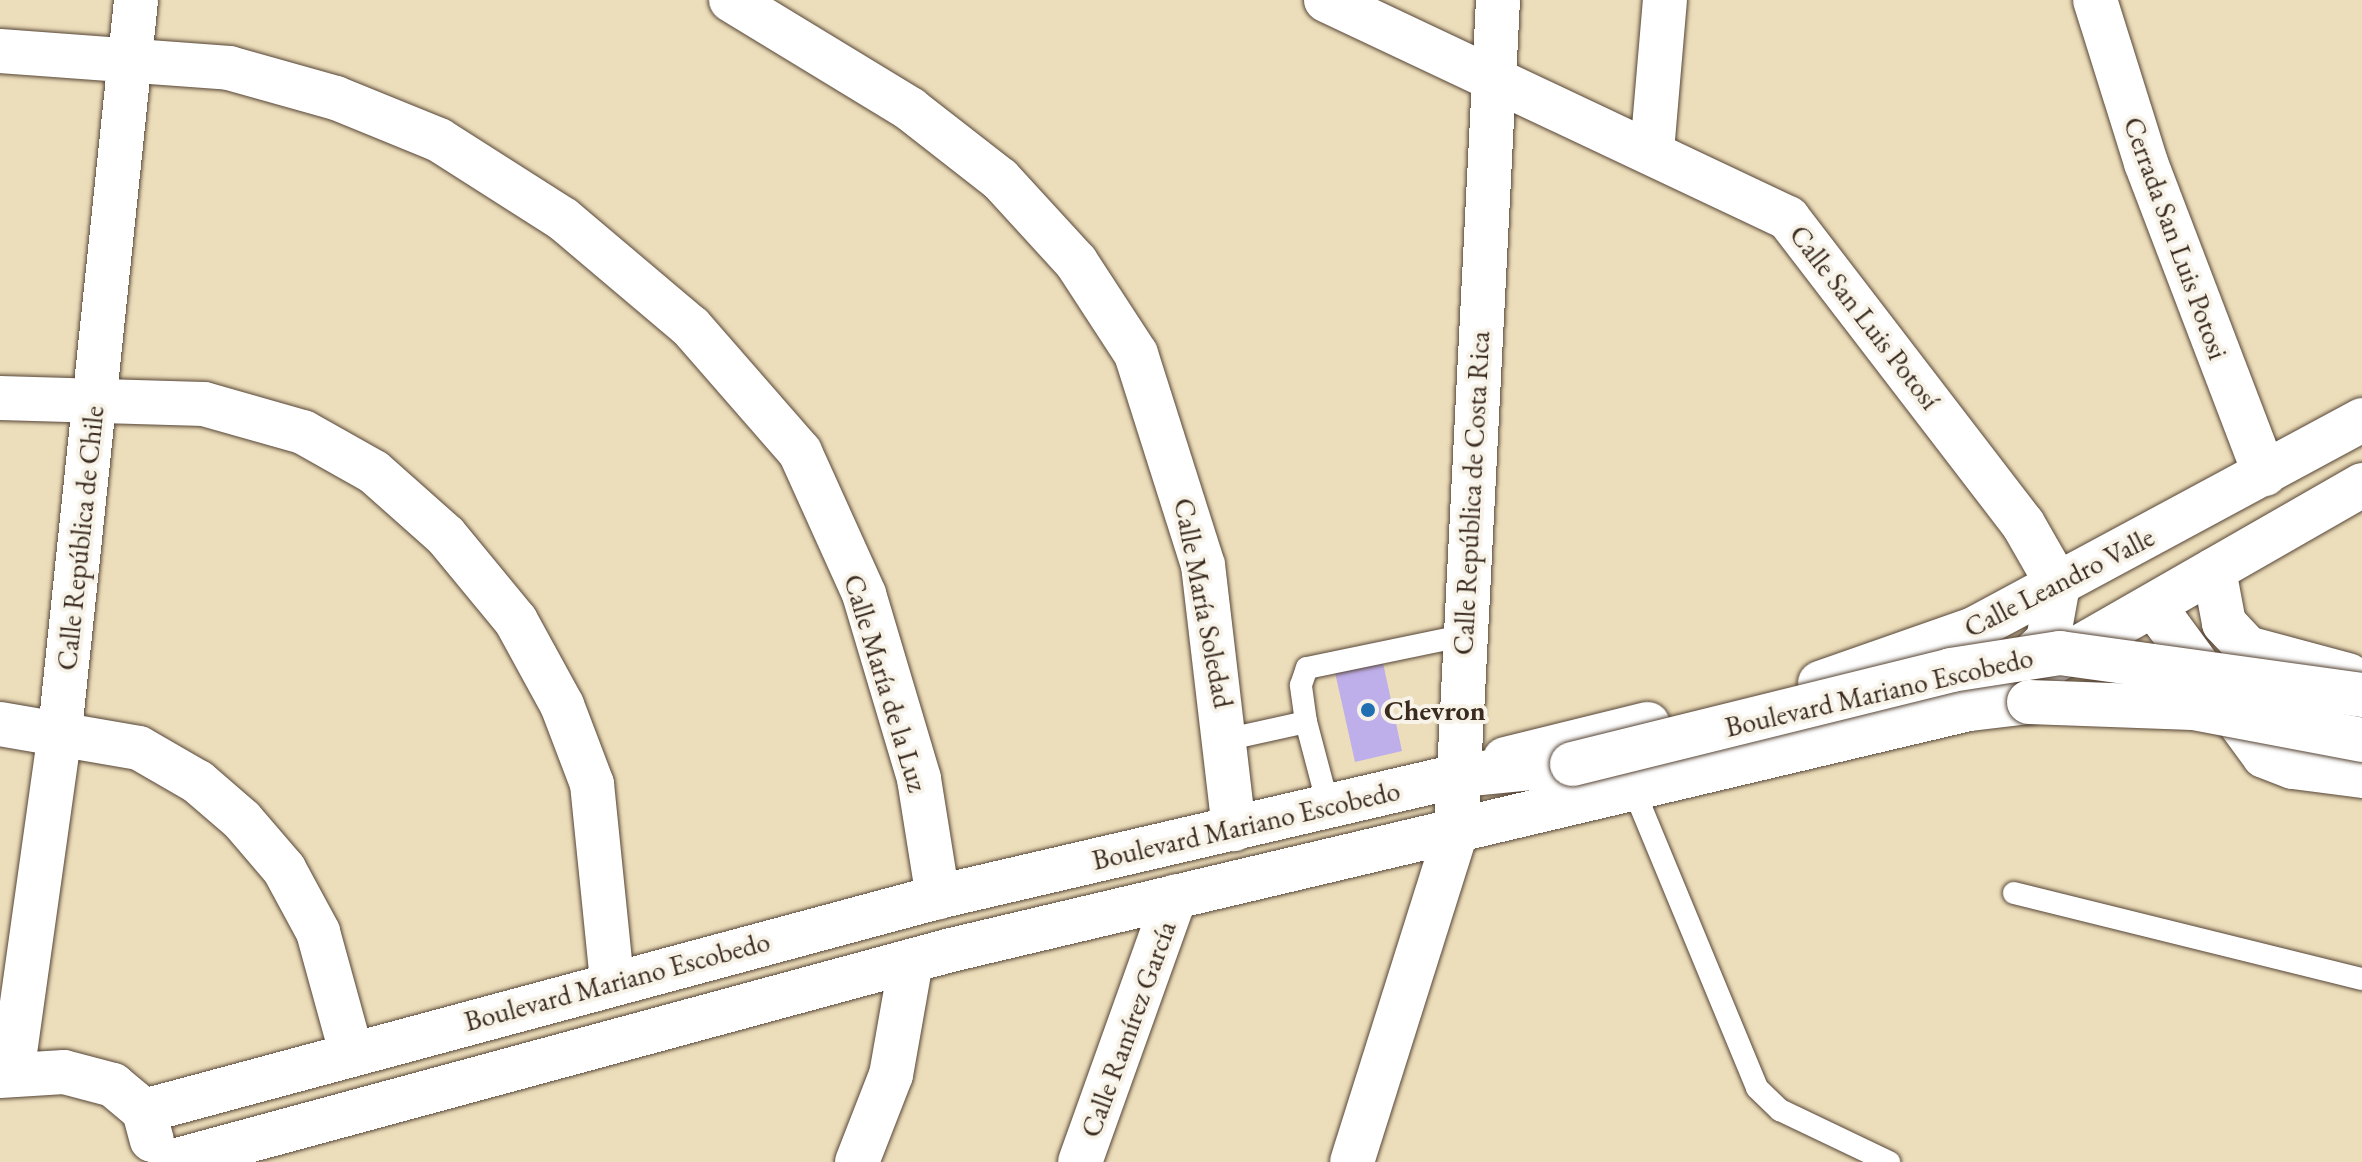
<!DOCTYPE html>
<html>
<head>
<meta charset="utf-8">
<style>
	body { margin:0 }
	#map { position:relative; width:2362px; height:1162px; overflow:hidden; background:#eddebb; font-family:"EB Garamond",serif }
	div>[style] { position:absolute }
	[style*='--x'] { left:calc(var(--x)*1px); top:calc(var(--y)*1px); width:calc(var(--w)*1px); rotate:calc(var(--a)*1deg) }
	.building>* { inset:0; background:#beafeb }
	.roads { filter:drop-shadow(0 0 2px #564536) drop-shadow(0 0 2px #564536) }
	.lane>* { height:22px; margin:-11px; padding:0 11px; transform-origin:11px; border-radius:11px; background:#fff }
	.street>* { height:44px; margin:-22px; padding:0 22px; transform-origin:22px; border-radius:22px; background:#fff }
	.secondary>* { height:44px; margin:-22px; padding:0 22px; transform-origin:22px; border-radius:22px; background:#fff }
	.primary>* { height:44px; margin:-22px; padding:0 22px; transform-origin:22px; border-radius:22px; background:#fff }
	.bridges { filter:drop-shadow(0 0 2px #564536) drop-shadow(0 0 2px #564536) }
	.primary-bridge>* { height:44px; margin:-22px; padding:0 22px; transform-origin:22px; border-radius:22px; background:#fff }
	.dots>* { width:22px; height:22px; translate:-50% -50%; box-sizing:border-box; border:4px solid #f7f3e8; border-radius:50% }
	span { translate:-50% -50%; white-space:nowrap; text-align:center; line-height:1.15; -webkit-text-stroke:8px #f7f3e8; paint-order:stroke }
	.street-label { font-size:28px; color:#3b2a1e }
	.poi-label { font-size:28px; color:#3b2a1e; font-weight:700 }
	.left { translate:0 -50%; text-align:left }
</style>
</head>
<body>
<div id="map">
	<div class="building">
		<div style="clip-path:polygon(1382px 658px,1402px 751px,1355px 762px,1334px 668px)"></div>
	</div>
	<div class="roads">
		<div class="lane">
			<div style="--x:1229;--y:739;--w:79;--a:-12.4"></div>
			<div style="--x:1635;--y:793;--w:319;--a:67.5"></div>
			<div style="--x:1757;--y:1088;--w:32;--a:44"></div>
			<div style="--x:1780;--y:1110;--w:121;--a:25.5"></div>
			<div style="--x:1328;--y:805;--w:86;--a:-104.8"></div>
			<div style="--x:1306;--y:722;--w:37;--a:-98"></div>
			<div style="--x:1301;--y:685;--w:18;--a:-71"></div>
			<div style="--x:1307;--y:668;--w:158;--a:-11.7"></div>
			<div style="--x:2014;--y:893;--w:358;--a:13.9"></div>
		</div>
		<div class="street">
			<div style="--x:731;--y:0;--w:210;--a:31.3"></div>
			<div style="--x:910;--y:109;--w:114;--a:37.9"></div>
			<div style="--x:1000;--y:179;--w:113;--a:47.5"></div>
			<div style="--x:1076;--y:262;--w:110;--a:56.9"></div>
			<div style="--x:1136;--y:354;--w:221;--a:72.4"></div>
			<div style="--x:1203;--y:565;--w:266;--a:83.3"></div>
			<div style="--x:1326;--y:0;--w:511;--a:25.26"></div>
			<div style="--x:1788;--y:218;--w:386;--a:52.5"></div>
			<div style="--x:2023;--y:524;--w:70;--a:60.2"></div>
			<div style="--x:2058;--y:585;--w:56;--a:100.3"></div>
			<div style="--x:2048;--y:640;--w:51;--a:136.6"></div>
			<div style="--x:2095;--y:0;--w:171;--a:72.6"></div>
			<div style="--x:2146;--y:163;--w:333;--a:69.1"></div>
			<div style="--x:0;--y:51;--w:230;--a:4.2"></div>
			<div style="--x:229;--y:68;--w:111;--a:15.7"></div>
			<div style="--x:336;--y:98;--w:111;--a:22.2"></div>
			<div style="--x:439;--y:140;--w:147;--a:32.5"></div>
			<div style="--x:563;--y:219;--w:167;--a:40.2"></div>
			<div style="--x:691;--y:327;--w:166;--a:48.9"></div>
			<div style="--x:800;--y:452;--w:156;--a:65.7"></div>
			<div style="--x:864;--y:594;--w:193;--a:73.4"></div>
			<div style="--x:919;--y:779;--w:120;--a:80.9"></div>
			<div style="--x:1652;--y:151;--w:152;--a:-85.1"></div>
			<div style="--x:0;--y:398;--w:204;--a:1.7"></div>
			<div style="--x:204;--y:404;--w:103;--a:15.8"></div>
			<div style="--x:303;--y:432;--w:81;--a:29.4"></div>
			<div style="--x:374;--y:472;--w:96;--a:41.6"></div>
			<div style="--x:446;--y:536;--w:110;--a:50.5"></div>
			<div style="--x:516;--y:621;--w:96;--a:61.3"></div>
			<div style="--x:562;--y:705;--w:85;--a:69.2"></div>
			<div style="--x:592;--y:784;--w:199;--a:84.2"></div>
			<div style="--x:2214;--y:570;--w:54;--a:79.3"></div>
			<div style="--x:2224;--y:623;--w:34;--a:47"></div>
			<div style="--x:2247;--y:648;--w:105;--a:15"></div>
			<div style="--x:2154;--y:606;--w:186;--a:53.7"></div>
			<div style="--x:2264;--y:756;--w:31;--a:21"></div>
			<div style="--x:2293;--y:767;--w:70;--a:7.4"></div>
			<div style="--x:0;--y:724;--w:141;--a:9.8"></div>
			<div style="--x:139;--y:748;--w:68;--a:30"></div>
			<div style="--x:198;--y:782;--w:58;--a:40.8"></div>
			<div style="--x:242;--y:820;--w:65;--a:49.4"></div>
			<div style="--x:284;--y:869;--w:72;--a:61.6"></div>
			<div style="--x:318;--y:932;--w:124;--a:74.6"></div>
			<div style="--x:12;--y:1074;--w:346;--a:-82"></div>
			<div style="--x:60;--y:731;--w:735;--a:-84.06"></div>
			<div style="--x:857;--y:1162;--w:93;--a:-68.7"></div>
			<div style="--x:891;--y:1075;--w:115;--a:-80"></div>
			<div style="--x:1080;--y:1162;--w:282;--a:-70.3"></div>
		</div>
		<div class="secondary">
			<div style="--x:2048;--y:665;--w:362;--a:-29.8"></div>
			<div style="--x:1820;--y:683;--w:163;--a:-19.3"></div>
			<div style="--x:1974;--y:629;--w:441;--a:-28.3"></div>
			<div style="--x:1505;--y:759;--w:147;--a:-13.8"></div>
			<div style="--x:1352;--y:1162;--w:346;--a:-72.5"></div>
			<div style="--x:1456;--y:832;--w:833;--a:-87.11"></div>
		</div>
		<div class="primary">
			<div style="--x:0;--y:1076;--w:64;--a:-3.6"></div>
			<div style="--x:64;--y:1072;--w:51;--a:14.9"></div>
			<div style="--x:113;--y:1085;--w:40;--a:40"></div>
			<div style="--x:144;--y:1111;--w:30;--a:75"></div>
			<div style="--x:144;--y:1111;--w:822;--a:-15.08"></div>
			<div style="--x:938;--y:897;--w:538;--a:-13.11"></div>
			<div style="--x:1462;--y:775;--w:111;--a:-5.7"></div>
			<div style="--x:170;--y:1162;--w:809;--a:-15.19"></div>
			<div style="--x:951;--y:950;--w:1046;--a:-13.32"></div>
			<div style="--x:1969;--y:709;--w:60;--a:-6.7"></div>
		</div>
	</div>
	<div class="bridges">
		<div class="primary-bridge">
			<div style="--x:2029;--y:702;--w:164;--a:2.1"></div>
			<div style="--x:2193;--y:708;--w:172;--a:10.7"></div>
			<div style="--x:1572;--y:764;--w:390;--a:-13.9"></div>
			<div style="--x:1951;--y:670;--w:110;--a:-8.9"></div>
			<div style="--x:2060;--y:653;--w:305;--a:7.9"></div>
		</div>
	</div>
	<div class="dots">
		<div style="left:1368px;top:710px;background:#1f6fb2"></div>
	</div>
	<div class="street-label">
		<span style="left:2176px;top:238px;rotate:70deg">Cerrada San Luis Potosi</span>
		<span style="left:1865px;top:317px;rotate:52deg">Calle San Luis Potosí</span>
		<span style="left:1471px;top:493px;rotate:-87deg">Calle República de Costa Rica</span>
		<span style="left:80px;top:538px;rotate:-84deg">Calle República de Chile</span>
		<span style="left:2059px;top:582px;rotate:-27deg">Calle Leandro Valle</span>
		<span style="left:1204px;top:603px;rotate:79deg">Calle María Soledad</span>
		<span style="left:886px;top:683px;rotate:73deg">Calle María de la Luz</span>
		<span style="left:1879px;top:692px;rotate:-13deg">Boulevard Mariano Escobedo</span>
		<span style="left:1246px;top:825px;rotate:-13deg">Boulevard Mariano Escobedo</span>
		<span style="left:617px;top:981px;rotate:-15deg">Boulevard Mariano Escobedo</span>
		<span style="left:1128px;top:1029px;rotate:-70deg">Calle Ramírez García</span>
	</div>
	<div class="poi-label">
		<span class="left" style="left:1384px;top:710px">Chevron</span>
	</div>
</div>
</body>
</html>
